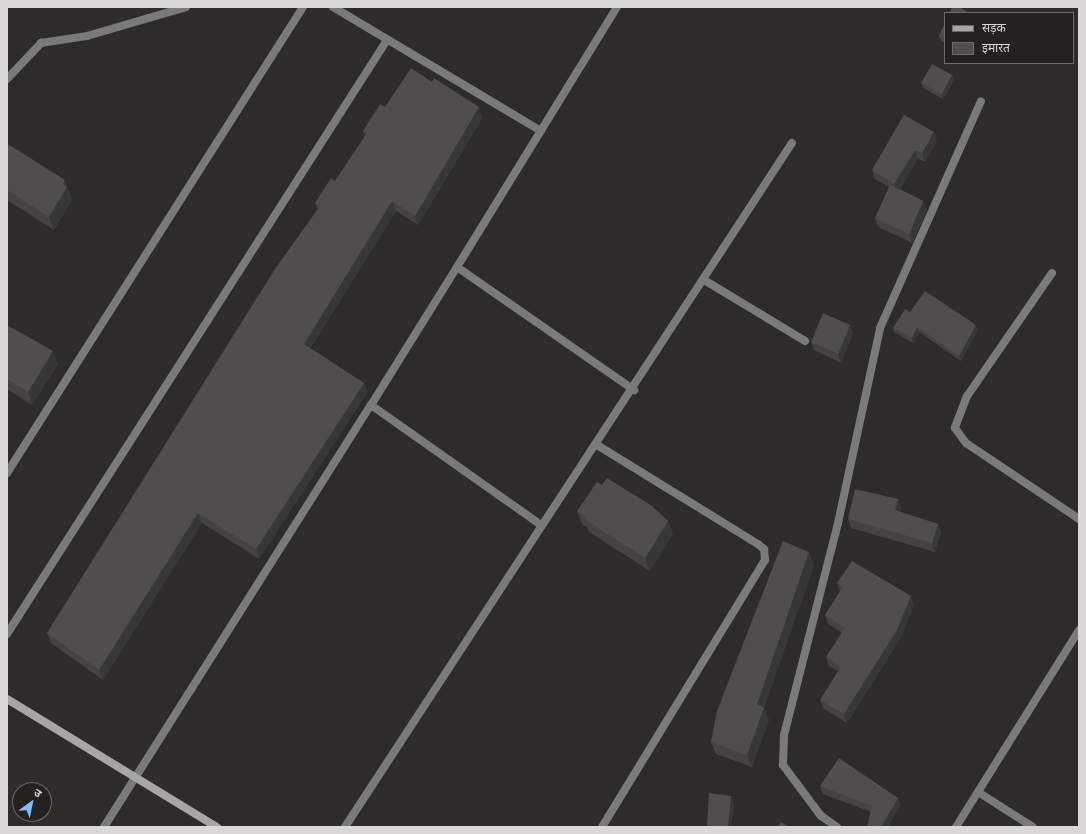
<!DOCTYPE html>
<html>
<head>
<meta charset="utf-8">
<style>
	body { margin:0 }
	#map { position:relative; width:1086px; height:834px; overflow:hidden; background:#2e2c29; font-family:Jost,"Noto Sans Devanagari",sans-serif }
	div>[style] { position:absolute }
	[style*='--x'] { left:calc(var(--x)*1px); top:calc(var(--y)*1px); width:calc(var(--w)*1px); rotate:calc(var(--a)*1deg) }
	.street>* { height:8px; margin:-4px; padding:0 4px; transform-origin:4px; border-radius:4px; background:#7a7a78 }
	.secondary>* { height:8px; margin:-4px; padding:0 4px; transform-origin:4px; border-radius:4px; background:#a7a6a3 }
	.wall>* { inset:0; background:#444340 }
	.shaded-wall>* { inset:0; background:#373734 }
	.building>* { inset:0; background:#4f4e4a }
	span { translate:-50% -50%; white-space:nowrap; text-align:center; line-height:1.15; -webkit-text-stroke:4px #242220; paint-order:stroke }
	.frame { position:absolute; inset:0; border:8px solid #d9d8d6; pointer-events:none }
	.legend { position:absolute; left:944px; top:12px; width:130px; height:52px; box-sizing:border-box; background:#242220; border:1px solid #6c6b69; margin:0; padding:5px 7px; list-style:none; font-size:12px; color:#d9d8d6 }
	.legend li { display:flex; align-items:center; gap:8px; height:20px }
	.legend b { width:20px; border:1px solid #6c6b69 }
	.north { position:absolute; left:12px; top:782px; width:40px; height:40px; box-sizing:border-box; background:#242220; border:1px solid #6c6b69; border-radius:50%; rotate:33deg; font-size:11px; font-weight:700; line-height:16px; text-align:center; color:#d9d8d6 }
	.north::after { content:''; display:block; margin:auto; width:14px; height:18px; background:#80bdfa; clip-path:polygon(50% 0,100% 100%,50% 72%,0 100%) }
</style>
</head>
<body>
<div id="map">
	<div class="street">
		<div style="--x:333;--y:7;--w:242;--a:30.8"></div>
		<div style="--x:617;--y:7;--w:305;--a:121.6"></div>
		<div style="--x:457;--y:267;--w:216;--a:34.8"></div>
		<div style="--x:7;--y:79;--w:50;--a:-46.6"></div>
		<div style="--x:41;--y:43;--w:47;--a:-8.7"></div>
		<div style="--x:87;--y:36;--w:103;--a:-16.3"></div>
		<div style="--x:457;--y:267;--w:163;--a:121.9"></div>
		<div style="--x:371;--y:405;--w:208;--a:35.2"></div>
		<div style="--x:1052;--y:273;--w:150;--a:124.6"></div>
		<div style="--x:967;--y:396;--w:34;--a:111"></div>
		<div style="--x:955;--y:428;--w:19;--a:54"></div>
		<div style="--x:966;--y:443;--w:136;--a:33.9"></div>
		<div style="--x:704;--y:280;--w:118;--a:31.1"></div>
		<div style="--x:597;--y:445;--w:189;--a:31.6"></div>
		<div style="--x:758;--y:544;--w:8;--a:40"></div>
		<div style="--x:764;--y:549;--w:11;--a:85"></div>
		<div style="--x:765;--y:560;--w:313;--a:121.4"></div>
		<div style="--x:7;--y:473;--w:552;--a:-57.58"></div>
		<div style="--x:7;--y:634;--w:705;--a:-57.39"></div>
		<div style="--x:978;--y:792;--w:65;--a:32.5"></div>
		<div style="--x:104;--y:827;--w:499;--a:-57.7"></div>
		<div style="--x:345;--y:827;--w:817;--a:-56.84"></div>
		<div style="--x:837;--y:827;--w:19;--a:-145"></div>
		<div style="--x:821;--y:816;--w:64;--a:-126.7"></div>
		<div style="--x:783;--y:765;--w:30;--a:-88"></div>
		<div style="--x:784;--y:735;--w:219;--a:-75.7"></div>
		<div style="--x:838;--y:523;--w:199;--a:-77.8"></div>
		<div style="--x:880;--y:328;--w:248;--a:-66"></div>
		<div style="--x:956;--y:827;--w:232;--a:-58"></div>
	</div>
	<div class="secondary">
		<div style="--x:7;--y:699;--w:246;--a:31.4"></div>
	</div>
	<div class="wall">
		<div style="clip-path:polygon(945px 23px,945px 43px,941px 41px,939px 36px)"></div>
		<div style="clip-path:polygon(952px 75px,954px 80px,943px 99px,923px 88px,921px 83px)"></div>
		<div style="clip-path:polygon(385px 107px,483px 117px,418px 225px,396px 211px,310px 349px,364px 383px,367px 393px,259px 559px,202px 523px,103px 680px,51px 643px,47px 633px,318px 210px,315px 203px,335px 181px,365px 136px,363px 131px)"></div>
		<div style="clip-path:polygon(904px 115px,937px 141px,925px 162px,918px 159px,900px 189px,923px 201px,927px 210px,912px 243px,878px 227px,875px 218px,889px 187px,875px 179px,872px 170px)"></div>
		<div style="clip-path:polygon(7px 145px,70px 193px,72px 200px,54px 230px,7px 200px)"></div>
		<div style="clip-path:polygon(910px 312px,978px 330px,961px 361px,919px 332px,913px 343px,894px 332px,893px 328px)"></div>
		<div style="clip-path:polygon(7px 325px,58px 364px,32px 405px,7px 389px)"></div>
		<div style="clip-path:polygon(850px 325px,853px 334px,841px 363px,814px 350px,811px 342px)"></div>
		<div style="clip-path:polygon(602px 485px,668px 521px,673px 534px,650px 571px,589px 532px,587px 527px,582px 524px,577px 511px)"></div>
		<div style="clip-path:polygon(898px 499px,901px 508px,900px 512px,938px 524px,941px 533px,935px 552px,851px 528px,848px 519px)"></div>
		<div style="clip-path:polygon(814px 565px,764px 708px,769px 720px,752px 767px,716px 754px,711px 742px)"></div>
		<div style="clip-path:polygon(837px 583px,914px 605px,900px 639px,847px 723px,823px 708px,820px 700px,838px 671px,829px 666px,826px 657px,842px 633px,828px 624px,825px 615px,840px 591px)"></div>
		<div style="clip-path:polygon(820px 786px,898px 798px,900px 806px,888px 827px,867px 827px,871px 812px,823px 794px)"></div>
	</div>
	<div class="shaded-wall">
		<div style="clip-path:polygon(952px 75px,954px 80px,943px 99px,942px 94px)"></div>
		<div style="clip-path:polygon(479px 107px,483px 117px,418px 225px,415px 216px)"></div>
		<div style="clip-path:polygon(934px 132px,937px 141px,925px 162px,922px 153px)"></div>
		<div style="clip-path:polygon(915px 150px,918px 159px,898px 193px,894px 184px)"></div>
		<div style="clip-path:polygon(65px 180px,72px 200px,54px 230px,49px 217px,63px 184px)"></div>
		<div style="clip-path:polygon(392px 201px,396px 211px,307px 354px,304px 344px)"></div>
		<div style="clip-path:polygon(923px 201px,927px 210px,912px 243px,909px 234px)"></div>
		<div style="clip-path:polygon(7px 297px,9px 302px,7px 305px)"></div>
		<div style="clip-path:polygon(850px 325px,853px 334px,841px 363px,838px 354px)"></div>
		<div style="clip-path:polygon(976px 325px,978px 330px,961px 361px,959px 356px)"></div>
		<div style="clip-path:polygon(917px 327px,919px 332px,913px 343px,912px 338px)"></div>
		<div style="clip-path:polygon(53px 351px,58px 364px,32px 405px,28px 392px)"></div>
		<div style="clip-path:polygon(364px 383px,367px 393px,259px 559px,256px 549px)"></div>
		<div style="clip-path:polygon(898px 499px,901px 508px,898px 519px,895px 510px)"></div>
		<div style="clip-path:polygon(198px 513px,202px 523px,103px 680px,99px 670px)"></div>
		<div style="clip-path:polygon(668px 521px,673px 534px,650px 571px,645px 558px)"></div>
		<div style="clip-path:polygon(938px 524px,941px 533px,935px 552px,932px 543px)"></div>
		<div style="clip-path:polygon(809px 552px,814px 565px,763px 711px,764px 708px,769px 720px,752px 767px,747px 755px,757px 704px)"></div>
		<div style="clip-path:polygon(911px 596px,914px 605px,900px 639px,847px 723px,844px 714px)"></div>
		<div style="clip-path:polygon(731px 796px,734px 803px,731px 827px,728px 827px)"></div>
		<div style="clip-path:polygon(898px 798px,900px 806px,888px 827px,881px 827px)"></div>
	</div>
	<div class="building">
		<div style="clip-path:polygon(952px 7px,958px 7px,970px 13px,950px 13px)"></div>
		<div style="clip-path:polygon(945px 23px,945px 39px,939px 36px)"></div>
		<div style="clip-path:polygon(932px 64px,952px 75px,942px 94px,921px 83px)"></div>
		<div style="clip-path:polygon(411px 68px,432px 82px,434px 78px,479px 107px,415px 216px,392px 201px,304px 344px,364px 383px,256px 549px,198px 513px,99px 670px,47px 633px,275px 269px,320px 206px,315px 203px,331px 178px,335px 181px,367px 133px,363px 131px,380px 104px,385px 107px)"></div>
		<div style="clip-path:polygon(904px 115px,934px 132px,922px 153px,915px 150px,894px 184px,872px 170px)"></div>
		<div style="clip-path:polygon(8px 144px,65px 180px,63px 184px,67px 187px,49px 217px,7px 190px,7px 145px)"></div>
		<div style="clip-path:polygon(890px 185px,923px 201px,909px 234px,875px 218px)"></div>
		<div style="clip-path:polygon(925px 291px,976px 325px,959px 356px,917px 327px,912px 338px,893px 328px,905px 309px,910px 312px)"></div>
		<div style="clip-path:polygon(823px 313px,850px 325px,838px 354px,811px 342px)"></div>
		<div style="clip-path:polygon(7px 325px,53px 351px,28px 392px,7px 379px)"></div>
		<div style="clip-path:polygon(607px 478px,652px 506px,668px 521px,645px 558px,584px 519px,586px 517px,577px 511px,597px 482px,602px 485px)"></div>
		<div style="clip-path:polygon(855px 489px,898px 499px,895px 510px,938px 524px,932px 543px,848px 519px)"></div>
		<div style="clip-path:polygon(783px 541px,809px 552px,757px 704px,764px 708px,747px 755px,711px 742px,717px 711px)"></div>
		<div style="clip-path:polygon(852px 561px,911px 596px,897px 630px,844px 714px,820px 700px,841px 667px,826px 657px,845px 628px,825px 615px,843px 587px,837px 583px)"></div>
		<div style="clip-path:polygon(839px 758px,898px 798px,881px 827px,867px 827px,872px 806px,820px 786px)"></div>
		<div style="clip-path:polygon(709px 793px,731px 796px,728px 827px,707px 827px)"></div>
		<div style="clip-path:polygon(781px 822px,789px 827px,778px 827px)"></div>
	</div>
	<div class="frame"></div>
	<ul class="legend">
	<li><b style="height:5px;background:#a7a6a3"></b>सड़क</li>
	<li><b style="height:11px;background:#4f4e4a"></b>इमारत</li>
	</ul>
	<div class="north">उ</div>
</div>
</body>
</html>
